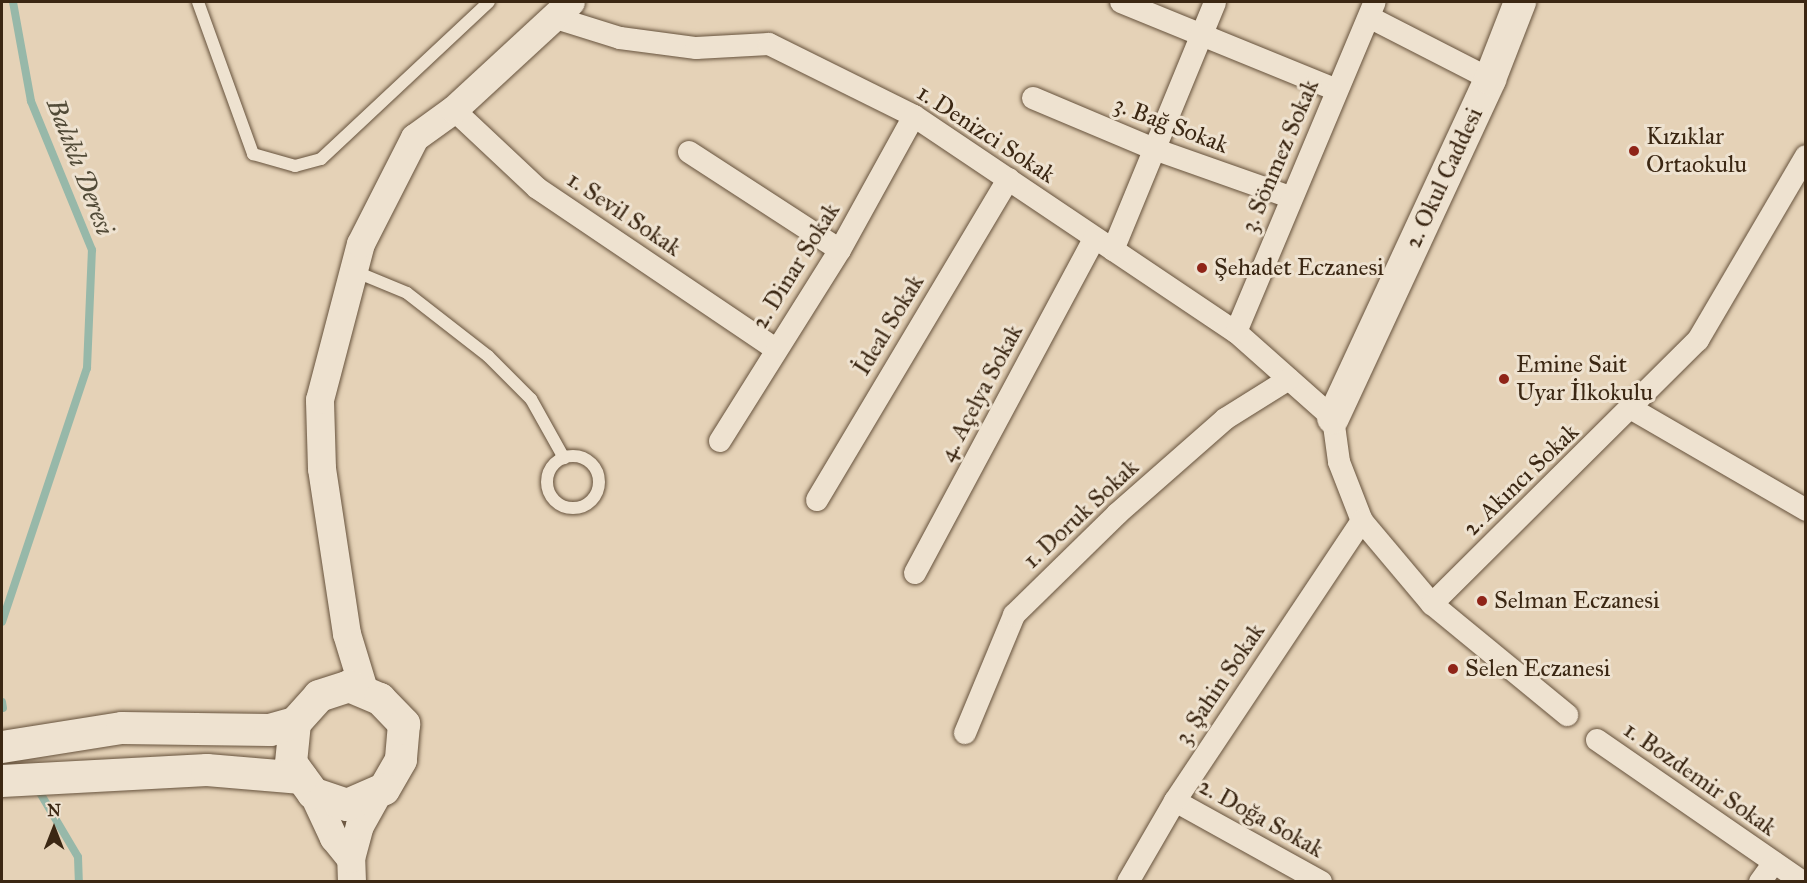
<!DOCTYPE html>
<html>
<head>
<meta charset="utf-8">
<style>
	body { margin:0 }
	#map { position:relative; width:1807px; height:883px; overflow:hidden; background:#e5d2b7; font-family:"IM FELL Great Primer",serif }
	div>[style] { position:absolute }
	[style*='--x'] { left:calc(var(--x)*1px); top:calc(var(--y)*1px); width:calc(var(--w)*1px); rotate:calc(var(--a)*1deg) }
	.stream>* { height:8px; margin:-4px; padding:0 4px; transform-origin:4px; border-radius:4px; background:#97b8a9 }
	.roads { filter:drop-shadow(0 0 2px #66523c) drop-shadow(0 0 2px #66523c) }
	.service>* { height:12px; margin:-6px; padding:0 6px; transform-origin:6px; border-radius:6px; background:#eee2d0 }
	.service>.ring { margin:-6px; padding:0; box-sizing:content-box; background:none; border:12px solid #eee2d0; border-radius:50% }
	.minor>* { height:22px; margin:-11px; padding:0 11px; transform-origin:11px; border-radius:11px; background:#eee2d0 }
	.tertiary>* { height:28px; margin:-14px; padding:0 14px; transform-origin:14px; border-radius:14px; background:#eee2d0 }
	.secondary>* { height:32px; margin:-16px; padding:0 16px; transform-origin:16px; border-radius:16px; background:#eee2d0 }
	.dots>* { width:16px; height:16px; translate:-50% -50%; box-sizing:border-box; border:3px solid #eee2d0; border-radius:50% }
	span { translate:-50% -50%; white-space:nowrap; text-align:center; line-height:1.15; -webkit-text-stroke:6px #eee2d0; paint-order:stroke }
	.street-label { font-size:24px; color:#3b2713 }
	.poi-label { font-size:24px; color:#3b2713 }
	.left { translate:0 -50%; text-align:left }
	.water-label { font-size:26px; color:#524b38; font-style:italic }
	.frame { position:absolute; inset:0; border:3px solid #3b2713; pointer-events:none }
	.north { position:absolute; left:24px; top:799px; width:60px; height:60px; -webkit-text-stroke:4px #eee2d0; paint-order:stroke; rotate:0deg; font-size:16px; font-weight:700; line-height:24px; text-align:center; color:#3b2713 }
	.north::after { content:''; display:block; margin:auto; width:21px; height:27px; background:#3b2713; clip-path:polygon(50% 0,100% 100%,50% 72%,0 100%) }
</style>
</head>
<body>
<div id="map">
	<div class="stream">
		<div style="--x:2;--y:622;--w:268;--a:-71.5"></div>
		<div style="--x:87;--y:368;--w:118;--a:-87.6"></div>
		<div style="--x:92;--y:250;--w:161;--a:-112.3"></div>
		<div style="--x:31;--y:101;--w:101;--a:-100.3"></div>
		<div style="--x:2;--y:702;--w:6;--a:81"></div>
		<div style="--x:36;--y:786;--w:82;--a:59.4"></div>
		<div style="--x:78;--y:857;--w:25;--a:88"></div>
	</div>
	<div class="roads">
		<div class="service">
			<div style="--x:198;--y:2;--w:162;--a:70.1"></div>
			<div style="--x:253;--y:154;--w:44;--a:15.9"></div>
			<div style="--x:295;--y:166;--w:27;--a:-15"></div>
			<div style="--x:321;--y:159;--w:230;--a:-43.1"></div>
			<div style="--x:354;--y:271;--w:57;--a:22.5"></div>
			<div style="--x:407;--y:293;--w:103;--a:37.9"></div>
			<div style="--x:488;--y:356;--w:61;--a:45"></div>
			<div style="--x:531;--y:399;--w:68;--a:60.8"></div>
			<div class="ring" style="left:547px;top:456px;width:40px;height:40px"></div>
		</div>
		<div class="minor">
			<div style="--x:1121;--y:2;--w:233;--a:22.2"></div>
			<div style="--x:1369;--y:17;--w:136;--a:27.1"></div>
			<div style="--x:556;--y:18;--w:67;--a:17.4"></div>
			<div style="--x:620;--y:38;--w:77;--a:7.5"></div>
			<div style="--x:696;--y:48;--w:73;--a:-3.1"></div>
			<div style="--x:769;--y:44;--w:162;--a:26.4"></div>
			<div style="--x:914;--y:116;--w:388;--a:33.9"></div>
			<div style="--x:1236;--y:332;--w:130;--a:41.6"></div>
			<div style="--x:1333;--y:418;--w:44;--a:82.2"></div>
			<div style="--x:1339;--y:462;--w:63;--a:68.7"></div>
			<div style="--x:1362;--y:521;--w:109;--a:49.9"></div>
			<div style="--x:1432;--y:604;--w:175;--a:39.4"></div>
			<div style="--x:1033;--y:98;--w:131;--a:22.9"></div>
			<div style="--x:1154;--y:149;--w:146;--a:19.5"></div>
			<div style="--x:454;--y:110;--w:114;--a:43.2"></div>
			<div style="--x:537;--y:188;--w:288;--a:34"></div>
			<div style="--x:689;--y:152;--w:180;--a:33"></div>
			<div style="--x:1113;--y:250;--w:268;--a:-67.6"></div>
			<div style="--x:1236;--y:332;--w:358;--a:-67.2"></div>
			<div style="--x:1632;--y:409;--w:201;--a:30.1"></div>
			<div style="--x:720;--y:441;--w:226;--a:-57.9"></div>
			<div style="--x:840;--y:250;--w:153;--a:-61.1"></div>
			<div style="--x:817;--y:500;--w:374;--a:-59.2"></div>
			<div style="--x:915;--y:573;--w:379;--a:-61.8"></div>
			<div style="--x:1432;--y:604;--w:375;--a:-44.8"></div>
			<div style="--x:1698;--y:340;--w:213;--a:-59.6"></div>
			<div style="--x:965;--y:733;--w:128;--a:-67.4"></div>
			<div style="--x:1014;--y:615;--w:144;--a:-44.4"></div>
			<div style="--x:1117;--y:514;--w:144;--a:-41.3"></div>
			<div style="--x:1225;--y:419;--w:75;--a:-32"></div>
			<div style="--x:1597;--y:740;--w:250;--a:34.6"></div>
			<div style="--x:1175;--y:801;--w:167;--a:29"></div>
			<div style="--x:1128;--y:882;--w:94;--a:-59.9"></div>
			<div style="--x:1175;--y:801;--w:337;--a:-56.3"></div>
			<div style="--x:1760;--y:882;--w:24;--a:-54"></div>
		</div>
		<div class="tertiary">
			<div style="--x:365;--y:693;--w:62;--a:-107"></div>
			<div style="--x:347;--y:634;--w:167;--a:-98.6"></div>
			<div style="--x:322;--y:469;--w:69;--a:-91.7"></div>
			<div style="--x:320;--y:400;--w:161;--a:-75.3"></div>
			<div style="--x:361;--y:244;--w:119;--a:-63"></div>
			<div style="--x:415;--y:138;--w:48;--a:-35.7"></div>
			<div style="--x:454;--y:110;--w:159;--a:-42.7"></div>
			<div style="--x:313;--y:793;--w:50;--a:65"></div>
			<div style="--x:334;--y:838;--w:27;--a:51"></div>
			<div style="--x:352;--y:882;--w:23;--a:-92"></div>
			<div style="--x:351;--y:859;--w:34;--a:-75"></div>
			<div style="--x:360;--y:826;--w:41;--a:-60.9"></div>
		</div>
		<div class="secondary">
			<div style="--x:1333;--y:418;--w:374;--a:-65.1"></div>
			<div style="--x:1490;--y:79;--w:83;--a:-68.7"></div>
			<div style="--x:349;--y:686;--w:34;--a:23"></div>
			<div style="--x:380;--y:699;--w:35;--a:46"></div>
			<div style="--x:404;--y:724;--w:36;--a:95"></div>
			<div style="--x:401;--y:760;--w:34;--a:120"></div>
			<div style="--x:384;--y:789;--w:40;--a:156.6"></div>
			<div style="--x:347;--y:805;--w:36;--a:-161"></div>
			<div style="--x:313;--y:793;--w:37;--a:-126"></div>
			<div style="--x:291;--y:763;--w:40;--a:-84.3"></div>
			<div style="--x:295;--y:723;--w:36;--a:-48"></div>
			<div style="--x:319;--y:696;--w:32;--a:-18"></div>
			<div style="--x:2;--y:747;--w:121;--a:-9"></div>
			<div style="--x:122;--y:728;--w:148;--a:0.8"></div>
			<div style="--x:270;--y:730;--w:26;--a:-16"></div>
			<div style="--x:2;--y:781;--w:205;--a:-3.1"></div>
			<div style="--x:207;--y:770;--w:95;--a:4.8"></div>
		</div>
	</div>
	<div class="dots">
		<div style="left:1634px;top:151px;background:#8f2418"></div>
		<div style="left:1202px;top:268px;background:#8f2418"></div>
		<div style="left:1504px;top:379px;background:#8f2418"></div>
		<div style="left:1482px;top:601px;background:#8f2418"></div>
		<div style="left:1453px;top:669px;background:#8f2418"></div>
	</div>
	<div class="street-label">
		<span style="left:1171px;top:125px;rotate:21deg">3. Bağ Sokak</span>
		<span style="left:986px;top:134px;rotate:33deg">1. Denizci Sokak</span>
		<span style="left:1280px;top:156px;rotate:-67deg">3. Sönmez Sokak</span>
		<span style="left:1444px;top:178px;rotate:-65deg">2. Okul Caddesi</span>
		<span style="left:624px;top:214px;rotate:34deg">1. Sevil Sokak</span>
		<span style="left:796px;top:266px;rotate:-58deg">2. Dinar Sokak</span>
		<span style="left:889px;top:325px;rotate:-59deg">İdeal Sokak</span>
		<span style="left:981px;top:393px;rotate:-62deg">4. Açelya Sokak</span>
		<span style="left:1521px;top:480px;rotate:-44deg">2. Akıncı Sokak</span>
		<span style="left:1081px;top:514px;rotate:-43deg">1. Doruk Sokak</span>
		<span style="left:1220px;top:684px;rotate:-56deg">3. Şahin Sokak</span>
		<span style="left:1700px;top:779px;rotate:35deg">1. Bozdemir Sokak</span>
		<span style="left:1261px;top:818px;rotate:29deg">2. Doğa Sokak</span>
	</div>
	<div class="poi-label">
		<span class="left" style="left:1646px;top:151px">Kızıklar<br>Ortaokulu</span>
		<span class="left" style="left:1214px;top:268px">Şehadet Eczanesi</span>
		<span class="left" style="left:1516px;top:379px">Emine Sait<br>Uyar İlkokulu</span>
		<span class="left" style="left:1494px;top:601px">Selman Eczanesi</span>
		<span class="left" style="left:1465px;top:669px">Selen Eczanesi</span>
	</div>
	<div class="water-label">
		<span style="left:80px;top:167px;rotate:69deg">Balıklı Deresi</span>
	</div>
	<div class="frame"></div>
	<div class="north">N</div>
</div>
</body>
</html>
